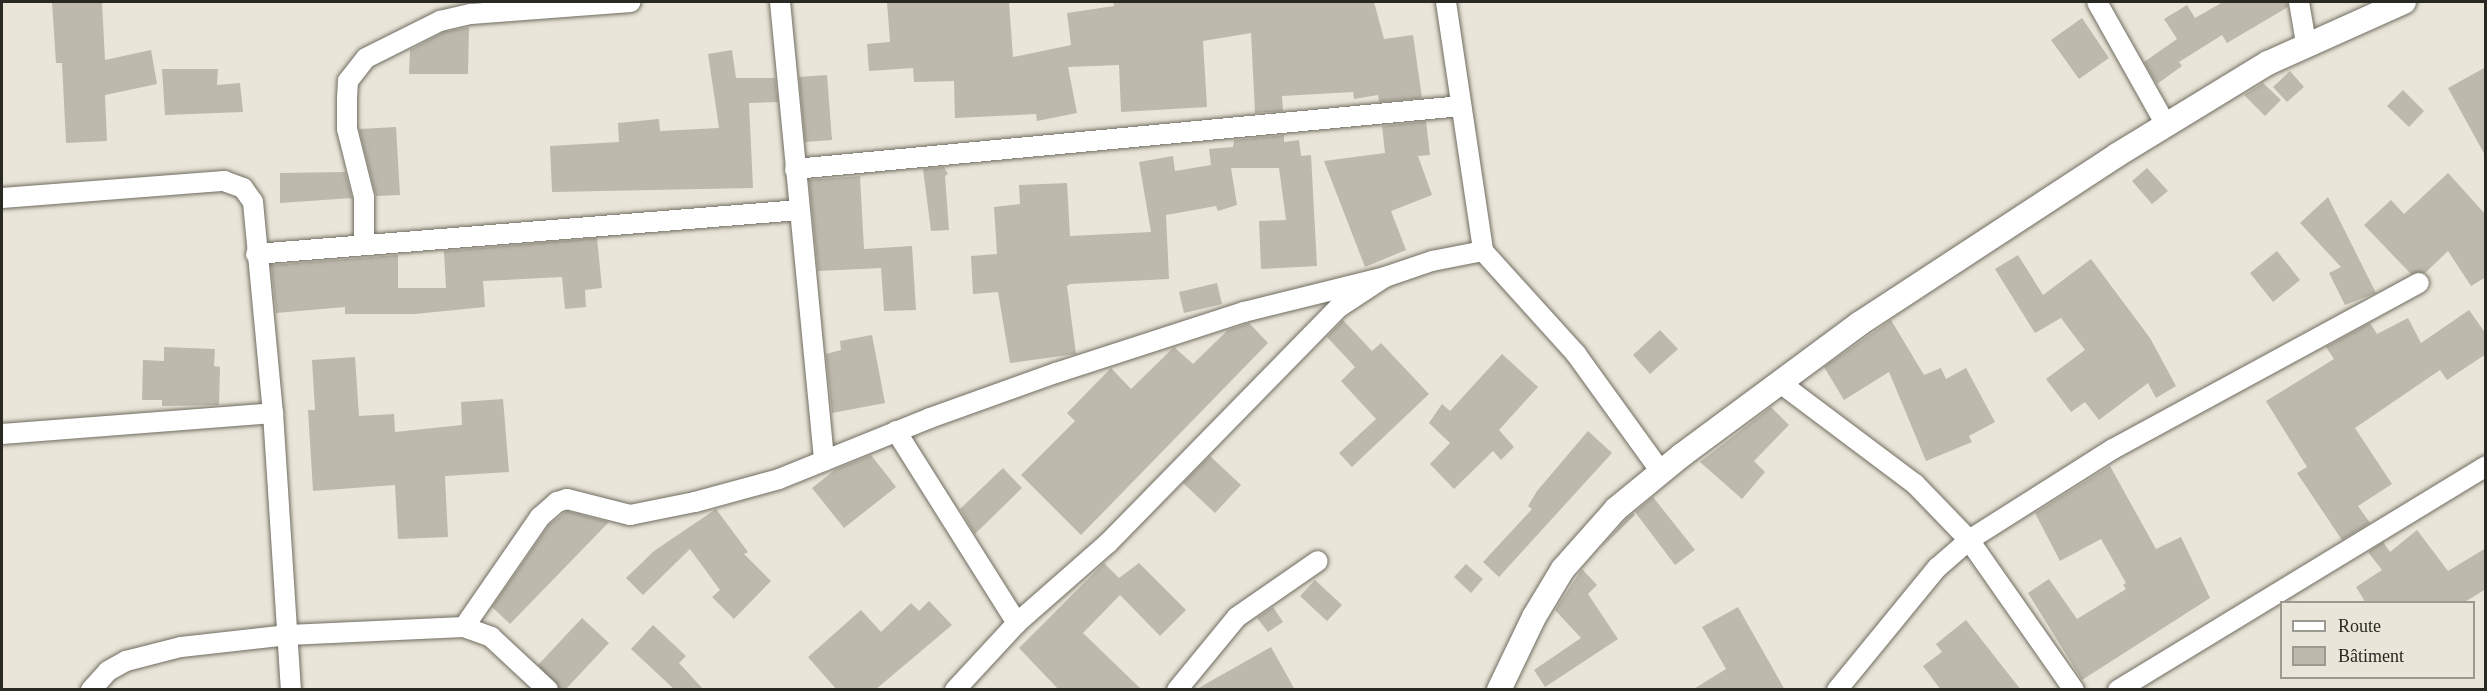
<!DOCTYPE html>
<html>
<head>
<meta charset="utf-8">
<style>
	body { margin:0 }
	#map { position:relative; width:2487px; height:691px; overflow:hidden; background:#e9e5d8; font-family:Georgia,serif }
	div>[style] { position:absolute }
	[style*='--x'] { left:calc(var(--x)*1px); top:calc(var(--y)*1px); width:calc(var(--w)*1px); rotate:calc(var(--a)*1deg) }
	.building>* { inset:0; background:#bdb9ac }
	.roads { filter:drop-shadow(0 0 2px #706c61) drop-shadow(0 0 2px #706c61) }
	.minor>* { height:20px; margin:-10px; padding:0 10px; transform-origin:10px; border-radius:10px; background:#fff }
	.tertiary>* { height:24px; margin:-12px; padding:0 12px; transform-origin:12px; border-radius:12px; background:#fff }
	span { translate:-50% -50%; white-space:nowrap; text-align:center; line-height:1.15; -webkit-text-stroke:4.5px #e9e5d8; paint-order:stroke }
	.frame { position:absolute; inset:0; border:3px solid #292823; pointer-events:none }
	.legend { position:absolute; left:2280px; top:601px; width:195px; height:78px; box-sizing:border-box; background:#e9e5d8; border:2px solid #9c9990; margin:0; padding:8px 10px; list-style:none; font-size:18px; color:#292823 }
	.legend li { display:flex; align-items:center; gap:12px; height:30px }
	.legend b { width:30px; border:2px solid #9c9990 }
</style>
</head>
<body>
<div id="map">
	<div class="building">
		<div style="clip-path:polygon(52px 2px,102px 2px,105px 60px,151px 50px,157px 84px,105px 95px,107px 141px,66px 143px,62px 63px,56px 63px)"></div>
		<div style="clip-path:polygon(887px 2px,1009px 2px,1013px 57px,1071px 45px,1067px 13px,1114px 6px,1113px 2px,1374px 2px,1384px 39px,1413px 35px,1422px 98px,1379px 102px,1378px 95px,1354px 99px,1353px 92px,1282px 96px,1283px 111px,1255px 113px,1251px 33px,1203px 41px,1207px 107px,1121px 112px,1119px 65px,1068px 67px,1077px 113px,1037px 121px,1036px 114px,955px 118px,954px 81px,914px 82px,913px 68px,869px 71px,867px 44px,890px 42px)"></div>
		<div style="clip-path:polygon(2223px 2px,2287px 2px,2288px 7px,2227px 43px,2222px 35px,2179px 62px,2182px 66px,2157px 84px,2144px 62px,2177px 39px,2164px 19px,2187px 5px,2195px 18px)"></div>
		<div style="clip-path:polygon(2082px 18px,2109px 58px,2079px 79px,2051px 40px)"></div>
		<div style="clip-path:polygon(469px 27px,468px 74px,409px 74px,410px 50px,444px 32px)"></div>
		<div style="clip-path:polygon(732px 50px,736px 78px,775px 78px,778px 102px,749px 103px,753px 188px,552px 192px,550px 146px,619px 142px,618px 123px,659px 119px,660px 131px,719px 128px,708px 54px)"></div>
		<div style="clip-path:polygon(2486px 67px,2486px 157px,2448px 88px)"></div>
		<div style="clip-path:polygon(162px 69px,218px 69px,217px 85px,240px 83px,243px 112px,165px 115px)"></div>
		<div style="clip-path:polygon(2290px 71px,2304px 87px,2287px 102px,2273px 87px)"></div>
		<div style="clip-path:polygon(827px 75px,832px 140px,805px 142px,799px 77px)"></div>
		<div style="clip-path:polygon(2263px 83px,2281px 100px,2265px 116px,2244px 95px)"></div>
		<div style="clip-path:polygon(2403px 90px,2424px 111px,2409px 127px,2387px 106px)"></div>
		<div style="clip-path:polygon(1426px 121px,1430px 155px,1418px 156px,1432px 195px,1391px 211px,1406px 250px,1365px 267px,1324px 161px,1385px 153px,1382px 126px)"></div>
		<div style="clip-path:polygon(396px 127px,400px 195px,376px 196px,359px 129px)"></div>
		<div style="clip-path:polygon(1284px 135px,1284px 142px,1299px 140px,1301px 156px,1311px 155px,1317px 266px,1261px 269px,1259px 221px,1286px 220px,1279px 168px,1231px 168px,1237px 205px,1218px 211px,1216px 206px,1166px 215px,1169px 279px,1070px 284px,1067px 286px,1076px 354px,1010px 363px,998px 292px,973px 294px,971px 256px,997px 254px,994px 207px,1020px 204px,1019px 185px,1067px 183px,1070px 236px,1151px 232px,1139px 162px,1173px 156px,1175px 171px,1211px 165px,1209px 149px,1233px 147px,1234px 140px)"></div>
		<div style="clip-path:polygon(944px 167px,948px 174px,945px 176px,949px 230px,931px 231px,923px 169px)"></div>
		<div style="clip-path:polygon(2147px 168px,2168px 191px,2152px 204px,2132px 181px)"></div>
		<div style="clip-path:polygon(345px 172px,352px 198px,280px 203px,280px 173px)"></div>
		<div style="clip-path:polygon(2448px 173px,2486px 215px,2486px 277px,2471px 286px,2448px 251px,2425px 273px,2411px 274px,2364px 225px,2391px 200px,2404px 214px)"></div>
		<div style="clip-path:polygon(860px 176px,864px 249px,912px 246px,916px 310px,884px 311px,881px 268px,818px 271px,809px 180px)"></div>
		<div style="clip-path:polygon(2328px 197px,2376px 293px,2345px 305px,2329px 273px,2341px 267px,2300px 223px)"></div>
		<div style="clip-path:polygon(597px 238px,602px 288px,585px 290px,586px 307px,565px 309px,562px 277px,483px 281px,485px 307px,415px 314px,345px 314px,345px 307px,276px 313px,271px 265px,398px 255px,398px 288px,446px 288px,444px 251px)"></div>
		<div style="clip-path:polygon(2277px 251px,2300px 280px,2273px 302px,2250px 273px)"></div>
		<div style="clip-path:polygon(2018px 255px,2043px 295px,2091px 259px,2150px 338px,2176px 386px,2156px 398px,2148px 383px,2099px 420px,2085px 402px,2071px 412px,2046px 379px,2085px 350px,2061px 318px,2035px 333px,1995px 269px)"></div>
		<div style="clip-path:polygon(1217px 283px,1222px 304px,1184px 313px,1179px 292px)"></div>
		<div style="clip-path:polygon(2469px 310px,2486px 334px,2486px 354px,2447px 380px,2440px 370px,2355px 428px,2392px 484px,2358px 506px,2370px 523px,2342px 540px,2297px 473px,2307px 467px,2266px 401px,2334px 359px,2326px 347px,2370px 323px,2377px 334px,2408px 318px,2421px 343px)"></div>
		<div style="clip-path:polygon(1343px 320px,1372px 351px,1381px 343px,1429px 394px,1352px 467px,1339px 453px,1376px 419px,1341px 381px,1355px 367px,1327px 337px)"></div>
		<div style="clip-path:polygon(1891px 320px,1924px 375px,1941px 368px,1946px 379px,1966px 368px,1995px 422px,1969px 436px,1972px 442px,1926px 461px,1889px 372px,1844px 400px,1824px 367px)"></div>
		<div style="clip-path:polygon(1249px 323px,1268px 343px,1081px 535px,1021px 475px,1075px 421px,1067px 413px,1111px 368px,1131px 389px,1174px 347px,1193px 364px,1228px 330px)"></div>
		<div style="clip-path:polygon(1660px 330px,1678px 349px,1650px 374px,1633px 355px)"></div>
		<div style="clip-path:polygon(872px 335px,885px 403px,832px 413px,826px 354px,841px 350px,840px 341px)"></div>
		<div style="clip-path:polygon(164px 347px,215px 349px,214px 366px,220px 367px,219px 405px,162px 406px,162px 400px,142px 400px,143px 360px,164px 361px)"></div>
		<div style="clip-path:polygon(1502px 354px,1538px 387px,1499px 430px,1514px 447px,1501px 460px,1493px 451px,1454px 489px,1430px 464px,1450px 443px,1429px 423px,1442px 404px,1450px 411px)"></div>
		<div style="clip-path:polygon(355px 357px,359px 416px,394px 414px,395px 432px,462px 425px,461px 402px,503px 399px,509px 472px,445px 476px,448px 537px,398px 539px,395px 485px,313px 491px,308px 410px,315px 410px,312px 360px)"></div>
		<div style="clip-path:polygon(1771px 407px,1789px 425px,1754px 461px,1765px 472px,1742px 499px,1700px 462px)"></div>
		<div style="clip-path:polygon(1588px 431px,1612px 453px,1499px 577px,1483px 562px,1532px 509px,1528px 506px,1537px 491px)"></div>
		<div style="clip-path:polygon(871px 455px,896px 487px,844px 528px,812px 488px,836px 469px)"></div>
		<div style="clip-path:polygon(1210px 456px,1241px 485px,1215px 513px,1183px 483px)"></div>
		<div style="clip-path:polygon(2110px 466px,2156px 549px,2181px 537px,2210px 598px,2082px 680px,2028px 593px,2049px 579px,2077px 619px,2126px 589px,2123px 585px,2126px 583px,2101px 539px,2060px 561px,2035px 513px)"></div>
		<div style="clip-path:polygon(1003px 468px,1022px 488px,975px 534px,960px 509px)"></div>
		<div style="clip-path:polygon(1653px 497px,1695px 550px,1675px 565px,1635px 512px)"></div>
		<div style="clip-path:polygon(716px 509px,748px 552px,744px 554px,771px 581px,734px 619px,712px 597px,720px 590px,690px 549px,643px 595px,626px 578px,654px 551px)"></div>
		<div style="clip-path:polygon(567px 511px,609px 522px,510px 624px,492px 607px,549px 525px)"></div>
		<div style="clip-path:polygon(1633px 513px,1635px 515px,1601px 548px,1626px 519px)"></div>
		<div style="clip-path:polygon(2417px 530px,2448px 571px,2486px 548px,2486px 589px,2463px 603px,2366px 603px,2356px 587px,2382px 570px,2368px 552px,2383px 542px,2390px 552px)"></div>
		<div style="clip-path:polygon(1104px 563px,1119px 578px,1139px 563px,1186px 610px,1160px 636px,1120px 595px,1083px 633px,1142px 690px,1059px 690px,1019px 648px)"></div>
		<div style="clip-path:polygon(1466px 564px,1483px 579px,1471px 593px,1454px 577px)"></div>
		<div style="clip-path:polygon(1582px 569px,1597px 585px,1588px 594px,1618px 639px,1545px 687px,1534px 670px,1581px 638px,1555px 610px)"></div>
		<div style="clip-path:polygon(1315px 580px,1342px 605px,1327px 621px,1300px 596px)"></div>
		<div style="clip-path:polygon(929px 601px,952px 625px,875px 690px,837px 690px,808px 657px,861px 610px,881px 632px,911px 603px,919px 611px)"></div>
		<div style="clip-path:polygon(1273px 607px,1283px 622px,1268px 632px,1257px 618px)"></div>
		<div style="clip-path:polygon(1738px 607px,1785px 690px,1692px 690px,1726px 669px,1702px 627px)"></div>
		<div style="clip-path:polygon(582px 618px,609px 643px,565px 690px,560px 690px,538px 665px)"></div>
		<div style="clip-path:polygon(1966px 620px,2021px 690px,1941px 690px,1923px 666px,1942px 652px,1936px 644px)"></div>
		<div style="clip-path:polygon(653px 625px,686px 656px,679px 663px,704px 690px,675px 690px,631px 649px)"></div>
		<div style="clip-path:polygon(1271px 647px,1295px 690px,1195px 690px)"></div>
	</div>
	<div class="roads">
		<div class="minor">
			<div style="--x:780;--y:2;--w:461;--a:84.5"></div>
			<div style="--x:1446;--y:2;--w:252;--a:81.5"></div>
			<div style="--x:1483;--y:251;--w:139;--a:47.9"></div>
			<div style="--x:1576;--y:354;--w:145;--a:54.2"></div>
			<div style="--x:2097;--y:2;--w:141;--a:60.7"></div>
			<div style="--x:2299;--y:2;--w:42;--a:80.3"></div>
			<div style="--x:795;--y:169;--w:669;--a:-5.4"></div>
			<div style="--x:2;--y:198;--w:223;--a:-4.4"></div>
			<div style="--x:224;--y:181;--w:20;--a:20"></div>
			<div style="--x:243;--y:188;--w:17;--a:54"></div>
			<div style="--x:253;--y:202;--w:212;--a:84.6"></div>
			<div style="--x:273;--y:413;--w:278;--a:86.3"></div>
			<div style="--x:364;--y:245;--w:48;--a:-90"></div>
			<div style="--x:364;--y:197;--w:70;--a:-104"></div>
			<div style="--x:347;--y:129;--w:30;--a:-90"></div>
			<div style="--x:347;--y:99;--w:18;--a:-87"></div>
			<div style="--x:348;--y:81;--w:29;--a:-52"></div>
			<div style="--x:366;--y:58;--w:83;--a:-26.6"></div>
			<div style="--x:440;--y:21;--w:32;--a:-13"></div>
			<div style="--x:471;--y:14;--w:160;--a:-4.3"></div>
			<div style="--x:256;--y:254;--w:545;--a:-4.63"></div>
			<div style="--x:1779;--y:382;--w:170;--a:36.9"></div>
			<div style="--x:1915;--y:484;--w:78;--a:46"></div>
			<div style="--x:1969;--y:540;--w:183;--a:55"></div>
			<div style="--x:896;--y:431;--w:227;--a:57.8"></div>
			<div style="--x:2;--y:434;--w:272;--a:-4.4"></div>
			<div style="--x:464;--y:627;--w:134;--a:-55.4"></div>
			<div style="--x:540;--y:517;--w:23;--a:-41"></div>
			<div style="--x:557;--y:502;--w:10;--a:-17"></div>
			<div style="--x:567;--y:499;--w:65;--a:14.3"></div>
			<div style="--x:630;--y:515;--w:66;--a:-11.3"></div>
			<div style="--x:695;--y:502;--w:87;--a:-15.3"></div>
			<div style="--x:779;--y:479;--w:163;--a:-22"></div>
			<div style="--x:930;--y:418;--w:134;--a:-19.7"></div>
			<div style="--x:1056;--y:373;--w:198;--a:-18"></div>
			<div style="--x:1244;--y:312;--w:145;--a:-13.9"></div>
			<div style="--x:91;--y:690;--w:25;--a:-48"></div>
			<div style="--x:108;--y:671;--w:21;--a:-29"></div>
			<div style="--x:126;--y:661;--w:57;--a:-14.3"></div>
			<div style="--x:181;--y:647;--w:108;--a:-6.4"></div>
			<div style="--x:288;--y:635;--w:176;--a:-2.6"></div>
			<div style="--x:464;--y:627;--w:29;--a:20"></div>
			<div style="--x:491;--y:637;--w:78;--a:42.9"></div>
			<div style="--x:955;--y:690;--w:91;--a:-47.2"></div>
			<div style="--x:1017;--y:623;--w:121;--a:-41.3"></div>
			<div style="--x:1108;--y:543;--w:329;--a:-45.6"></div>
			<div style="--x:1338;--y:308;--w:56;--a:-33.4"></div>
			<div style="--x:1385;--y:277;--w:50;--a:-18.8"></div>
			<div style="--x:1432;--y:261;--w:52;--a:-11.1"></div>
			<div style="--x:1177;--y:690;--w:94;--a:-50.6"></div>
			<div style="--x:1237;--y:617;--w:98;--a:-34.7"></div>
			<div style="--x:1837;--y:690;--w:158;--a:-50.7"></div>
			<div style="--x:1937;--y:568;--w:43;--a:-41.2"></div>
			<div style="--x:1969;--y:540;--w:170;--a:-32.3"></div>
			<div style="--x:2113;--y:449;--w:348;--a:-28.5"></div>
			<div style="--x:2118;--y:690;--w:431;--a:-31.3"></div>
		</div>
		<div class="tertiary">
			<div style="--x:1499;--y:690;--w:81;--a:-64.4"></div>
			<div style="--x:1534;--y:617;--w:56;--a:-58.9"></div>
			<div style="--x:1563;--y:569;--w:80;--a:-48.5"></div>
			<div style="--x:1616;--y:509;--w:85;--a:-39.3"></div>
			<div style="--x:1682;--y:455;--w:220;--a:-36.5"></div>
			<div style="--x:1859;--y:324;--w:308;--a:-33.2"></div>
			<div style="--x:2117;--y:155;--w:177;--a:-31.4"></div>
			<div style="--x:2268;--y:63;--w:149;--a:-24.2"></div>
		</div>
	</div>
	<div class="frame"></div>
	<ul class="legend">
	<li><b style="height:8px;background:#fff"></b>Route</li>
	<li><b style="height:16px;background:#bdb9ac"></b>Bâtiment</li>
	</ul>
</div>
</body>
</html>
